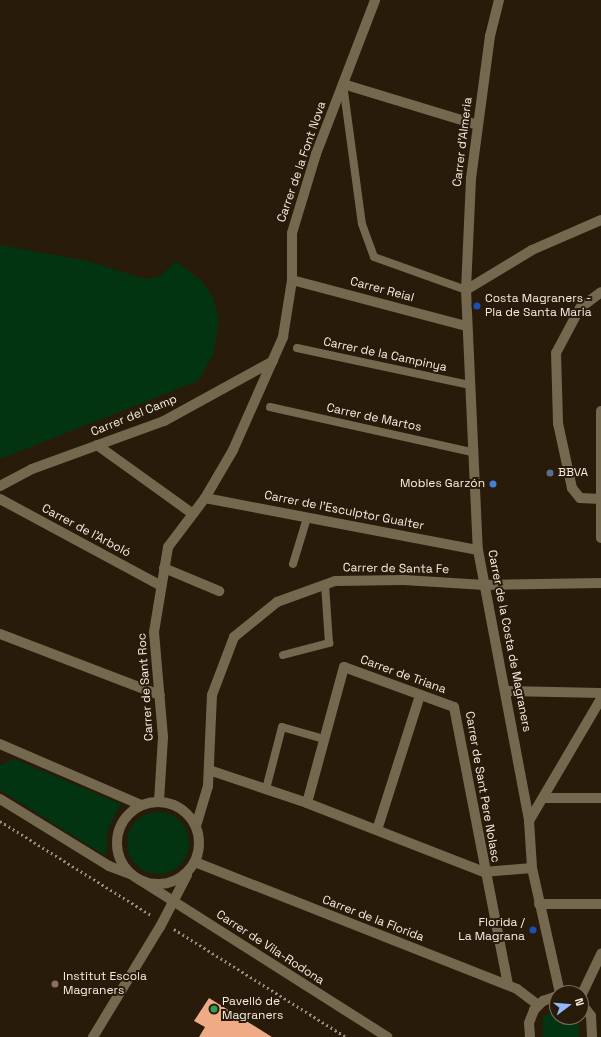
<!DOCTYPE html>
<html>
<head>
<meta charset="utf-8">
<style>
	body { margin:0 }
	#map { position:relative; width:601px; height:1037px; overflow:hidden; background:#281b0a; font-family:"Space Grotesk",sans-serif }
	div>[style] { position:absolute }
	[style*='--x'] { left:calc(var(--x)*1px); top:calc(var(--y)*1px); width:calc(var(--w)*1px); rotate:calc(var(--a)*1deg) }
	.green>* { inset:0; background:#023412 }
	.round { border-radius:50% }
	.building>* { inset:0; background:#eeab85 }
	.path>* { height:2.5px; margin-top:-1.25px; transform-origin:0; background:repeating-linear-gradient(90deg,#968b7d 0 2px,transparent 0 5px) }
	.lane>* { height:8px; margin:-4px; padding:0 4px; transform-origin:4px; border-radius:4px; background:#74694e }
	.street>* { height:10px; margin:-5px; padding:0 5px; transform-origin:5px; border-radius:5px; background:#74694e }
	.street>.ring { margin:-5px; padding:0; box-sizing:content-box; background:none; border:10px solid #74694e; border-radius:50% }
	.dots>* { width:11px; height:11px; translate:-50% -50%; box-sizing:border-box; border:2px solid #281b0a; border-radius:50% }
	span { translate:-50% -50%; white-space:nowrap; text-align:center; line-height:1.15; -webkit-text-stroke:4px #281b0a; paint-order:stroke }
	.street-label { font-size:12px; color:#f6ede2 }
	.poi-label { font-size:12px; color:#f6ede2 }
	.left { translate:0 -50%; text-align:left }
	.right { translate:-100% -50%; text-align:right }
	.north { position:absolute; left:549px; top:985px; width:40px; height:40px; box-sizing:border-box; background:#281b0a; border:1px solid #7a6f60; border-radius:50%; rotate:74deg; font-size:11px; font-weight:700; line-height:16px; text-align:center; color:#f6ede2 }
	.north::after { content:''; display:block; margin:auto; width:14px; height:18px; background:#94b7fd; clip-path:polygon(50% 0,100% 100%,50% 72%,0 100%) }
</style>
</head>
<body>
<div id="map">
	<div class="green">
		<div style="clip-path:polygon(0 245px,88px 261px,145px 279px,161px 276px,174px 262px,180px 264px,203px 282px,213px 298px,219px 320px,213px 355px,198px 381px,0 459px)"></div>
		<div style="clip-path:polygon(14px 759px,121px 804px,108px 828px,106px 856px,0 790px,0 765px)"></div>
		<div class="round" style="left:127px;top:812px;width:62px;height:62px"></div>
		<div style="clip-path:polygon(557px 1008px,557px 1017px,578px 1017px,579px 1037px,543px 1037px,543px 1017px)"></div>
	</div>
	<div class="building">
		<div style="clip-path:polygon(209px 998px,272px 1037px,199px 1037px,205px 1027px,194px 1021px)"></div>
	</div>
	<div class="path">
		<div style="--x:0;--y:821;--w:178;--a:31.9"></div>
		<div style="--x:174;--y:929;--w:203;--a:32.1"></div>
	</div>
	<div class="lane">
		<div style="--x:343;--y:84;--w:141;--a:82.3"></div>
		<div style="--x:362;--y:224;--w:35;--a:70"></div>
		<div style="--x:374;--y:257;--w:98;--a:19.7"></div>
		<div style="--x:297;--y:348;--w:176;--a:12.1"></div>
		<div style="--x:270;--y:407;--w:207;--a:12.6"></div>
		<div style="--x:293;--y:564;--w:48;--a:-73.1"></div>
		<div style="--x:283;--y:655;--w:48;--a:-14.6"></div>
		<div style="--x:329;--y:643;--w:59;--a:-93.9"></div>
		<div style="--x:266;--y:789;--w:64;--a:-75.5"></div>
		<div style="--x:282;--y:727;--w:44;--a:15.9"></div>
	</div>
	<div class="street">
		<div style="--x:499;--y:0;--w:37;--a:104"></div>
		<div style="--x:490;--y:36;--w:144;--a:97.6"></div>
		<div style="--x:471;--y:179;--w:111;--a:92.6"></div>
		<div style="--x:466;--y:290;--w:260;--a:87.4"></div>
		<div style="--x:478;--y:550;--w:276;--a:79.3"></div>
		<div style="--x:529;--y:821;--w:47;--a:86.3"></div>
		<div style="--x:532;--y:868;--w:128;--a:77.4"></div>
		<div style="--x:343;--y:84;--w:141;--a:16.9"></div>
		<div style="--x:292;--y:280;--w:180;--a:14.8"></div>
		<div style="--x:466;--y:290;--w:77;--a:-31.2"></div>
		<div style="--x:532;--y:250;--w:75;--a:-23.5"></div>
		<div style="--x:601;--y:411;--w:127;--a:90"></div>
		<div style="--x:97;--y:445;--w:118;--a:35.7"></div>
		<div style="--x:0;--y:486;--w:36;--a:-28"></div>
		<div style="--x:32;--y:469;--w:140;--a:-20"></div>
		<div style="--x:164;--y:421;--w:124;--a:-28.8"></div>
		<div style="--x:205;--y:498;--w:278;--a:10.8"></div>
		<div style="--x:0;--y:499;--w:182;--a:28.3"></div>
		<div style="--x:600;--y:499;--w:20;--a:-177"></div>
		<div style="--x:580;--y:498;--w:13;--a:-129"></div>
		<div style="--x:572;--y:488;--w:66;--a:-102.2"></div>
		<div style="--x:558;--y:423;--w:70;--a:-91.6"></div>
		<div style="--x:556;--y:353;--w:51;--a:-61.9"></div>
		<div style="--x:580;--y:308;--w:26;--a:-37"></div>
		<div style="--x:164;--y:568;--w:60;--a:22.7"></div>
		<div style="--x:0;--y:634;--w:171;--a:20.9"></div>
		<div style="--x:505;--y:691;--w:96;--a:1.2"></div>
		<div style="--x:0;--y:744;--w:154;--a:23.4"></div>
		<div style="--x:209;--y:770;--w:103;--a:18.6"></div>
		<div style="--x:307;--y:803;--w:190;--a:21.3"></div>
		<div style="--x:484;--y:872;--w:48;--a:-4.8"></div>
		<div style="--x:543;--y:798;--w:58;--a:0"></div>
		<div style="--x:0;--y:799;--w:128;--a:31.6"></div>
		<div style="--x:109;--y:866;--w:22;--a:21"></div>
		<div style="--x:159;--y:801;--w:64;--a:-86.4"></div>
		<div style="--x:163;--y:737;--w:105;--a:-94.9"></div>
		<div style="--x:154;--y:632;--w:86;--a:-80.6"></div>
		<div style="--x:168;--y:547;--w:61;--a:-52.9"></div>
		<div style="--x:205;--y:498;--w:56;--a:-59.7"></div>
		<div style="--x:233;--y:450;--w:124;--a:-66.1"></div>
		<div style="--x:283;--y:337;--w:58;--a:-81"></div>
		<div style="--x:292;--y:280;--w:47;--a:-90"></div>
		<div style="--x:292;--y:233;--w:83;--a:-73.1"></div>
		<div style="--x:316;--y:154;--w:165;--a:-69"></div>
		<div class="ring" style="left:117px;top:802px;width:72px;height:72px"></div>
		<div style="--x:307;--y:803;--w:141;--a:-74.8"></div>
		<div style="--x:344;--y:667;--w:117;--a:20"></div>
		<div style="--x:454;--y:707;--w:283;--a:79"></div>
		<div style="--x:529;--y:821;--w:142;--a:-59.5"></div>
		<div style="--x:196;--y:826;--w:42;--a:-73.3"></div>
		<div style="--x:208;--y:786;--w:91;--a:-87.5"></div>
		<div style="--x:212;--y:695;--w:62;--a:-69.2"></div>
		<div style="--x:234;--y:637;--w:55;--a:-39.1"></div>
		<div style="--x:277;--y:602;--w:62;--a:-19.9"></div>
		<div style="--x:335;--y:581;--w:69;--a:-0.8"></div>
		<div style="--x:404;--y:580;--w:81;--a:3.5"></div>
		<div style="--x:485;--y:585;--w:116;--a:-1"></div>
		<div style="--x:377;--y:830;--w:142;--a:-72.3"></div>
		<div style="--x:195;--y:862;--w:346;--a:21.5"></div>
		<div style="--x:517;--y:989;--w:26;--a:37"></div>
		<div style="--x:140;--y:880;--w:293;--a:32.4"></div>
		<div style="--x:539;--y:904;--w:62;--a:0"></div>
		<div style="--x:581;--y:996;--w:47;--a:-64.5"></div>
		<div style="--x:581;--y:1003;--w:16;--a:52"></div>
		<div style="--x:591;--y:1016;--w:21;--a:87"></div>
		<div style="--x:93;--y:1037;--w:129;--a:-58.7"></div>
		<div style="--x:160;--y:927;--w:59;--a:-62.6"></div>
		<div style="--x:530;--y:1037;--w:14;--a:-94"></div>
		<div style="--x:529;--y:1023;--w:14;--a:-69"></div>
		<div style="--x:534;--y:1010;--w:13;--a:-45"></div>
		<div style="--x:543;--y:1001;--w:15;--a:-20"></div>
	</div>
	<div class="dots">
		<div style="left:477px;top:306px;background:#1a4fb4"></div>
		<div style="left:550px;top:473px;background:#5c6f8a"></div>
		<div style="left:493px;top:484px;background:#3f7fe0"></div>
		<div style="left:533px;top:930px;background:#1a4fb4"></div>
		<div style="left:55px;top:984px;background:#8d6e63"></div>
		<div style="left:214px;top:1009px;background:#2e9e5b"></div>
	</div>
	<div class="street-label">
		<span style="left:463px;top:142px;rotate:-83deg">Carrer d'Almeria</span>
		<span style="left:302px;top:162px;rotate:-71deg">Carrer de la Font Nova</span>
		<span style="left:382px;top:290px;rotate:15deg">Carrer Reial</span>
		<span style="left:385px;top:355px;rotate:12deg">Carrer de la Campinya</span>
		<span style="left:134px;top:416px;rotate:-22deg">Carrer del Camp</span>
		<span style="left:374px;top:418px;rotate:12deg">Carrer de Martos</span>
		<span style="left:344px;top:511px;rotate:11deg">Carrer de l'Esculptor Gualter</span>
		<span style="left:86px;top:531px;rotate:28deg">Carrer de l'Arboló</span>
		<span style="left:396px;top:569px;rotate:1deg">Carrer de Santa Fe</span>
		<span style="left:509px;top:641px;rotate:79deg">Carrer de la Costa de Magraners</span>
		<span style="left:403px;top:675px;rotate:20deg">Carrer de Triana</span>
		<span style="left:146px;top:687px;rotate:-94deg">Carrer de Sant Roc</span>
		<span style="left:482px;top:787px;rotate:80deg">Carrer de Sant Pere Nolasc</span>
		<span style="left:373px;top:919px;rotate:21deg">Carrer de la Florida</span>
		<span style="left:270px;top:948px;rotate:33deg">Carrer de Vila-Rodona</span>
	</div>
	<div class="poi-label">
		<span class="left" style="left:485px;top:306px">Costa Magraners -<br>Pla de Santa Maria</span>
		<span class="left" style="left:558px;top:473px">BBVA</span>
		<span class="right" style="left:485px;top:484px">Mobles Garzón</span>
		<span class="right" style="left:525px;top:930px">Florida /<br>La Magrana</span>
		<span class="left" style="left:63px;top:984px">Institut Escola<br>Magraners</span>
		<span class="left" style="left:222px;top:1009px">Pavelló de<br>Magraners</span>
	</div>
	<div class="north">N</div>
</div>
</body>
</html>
